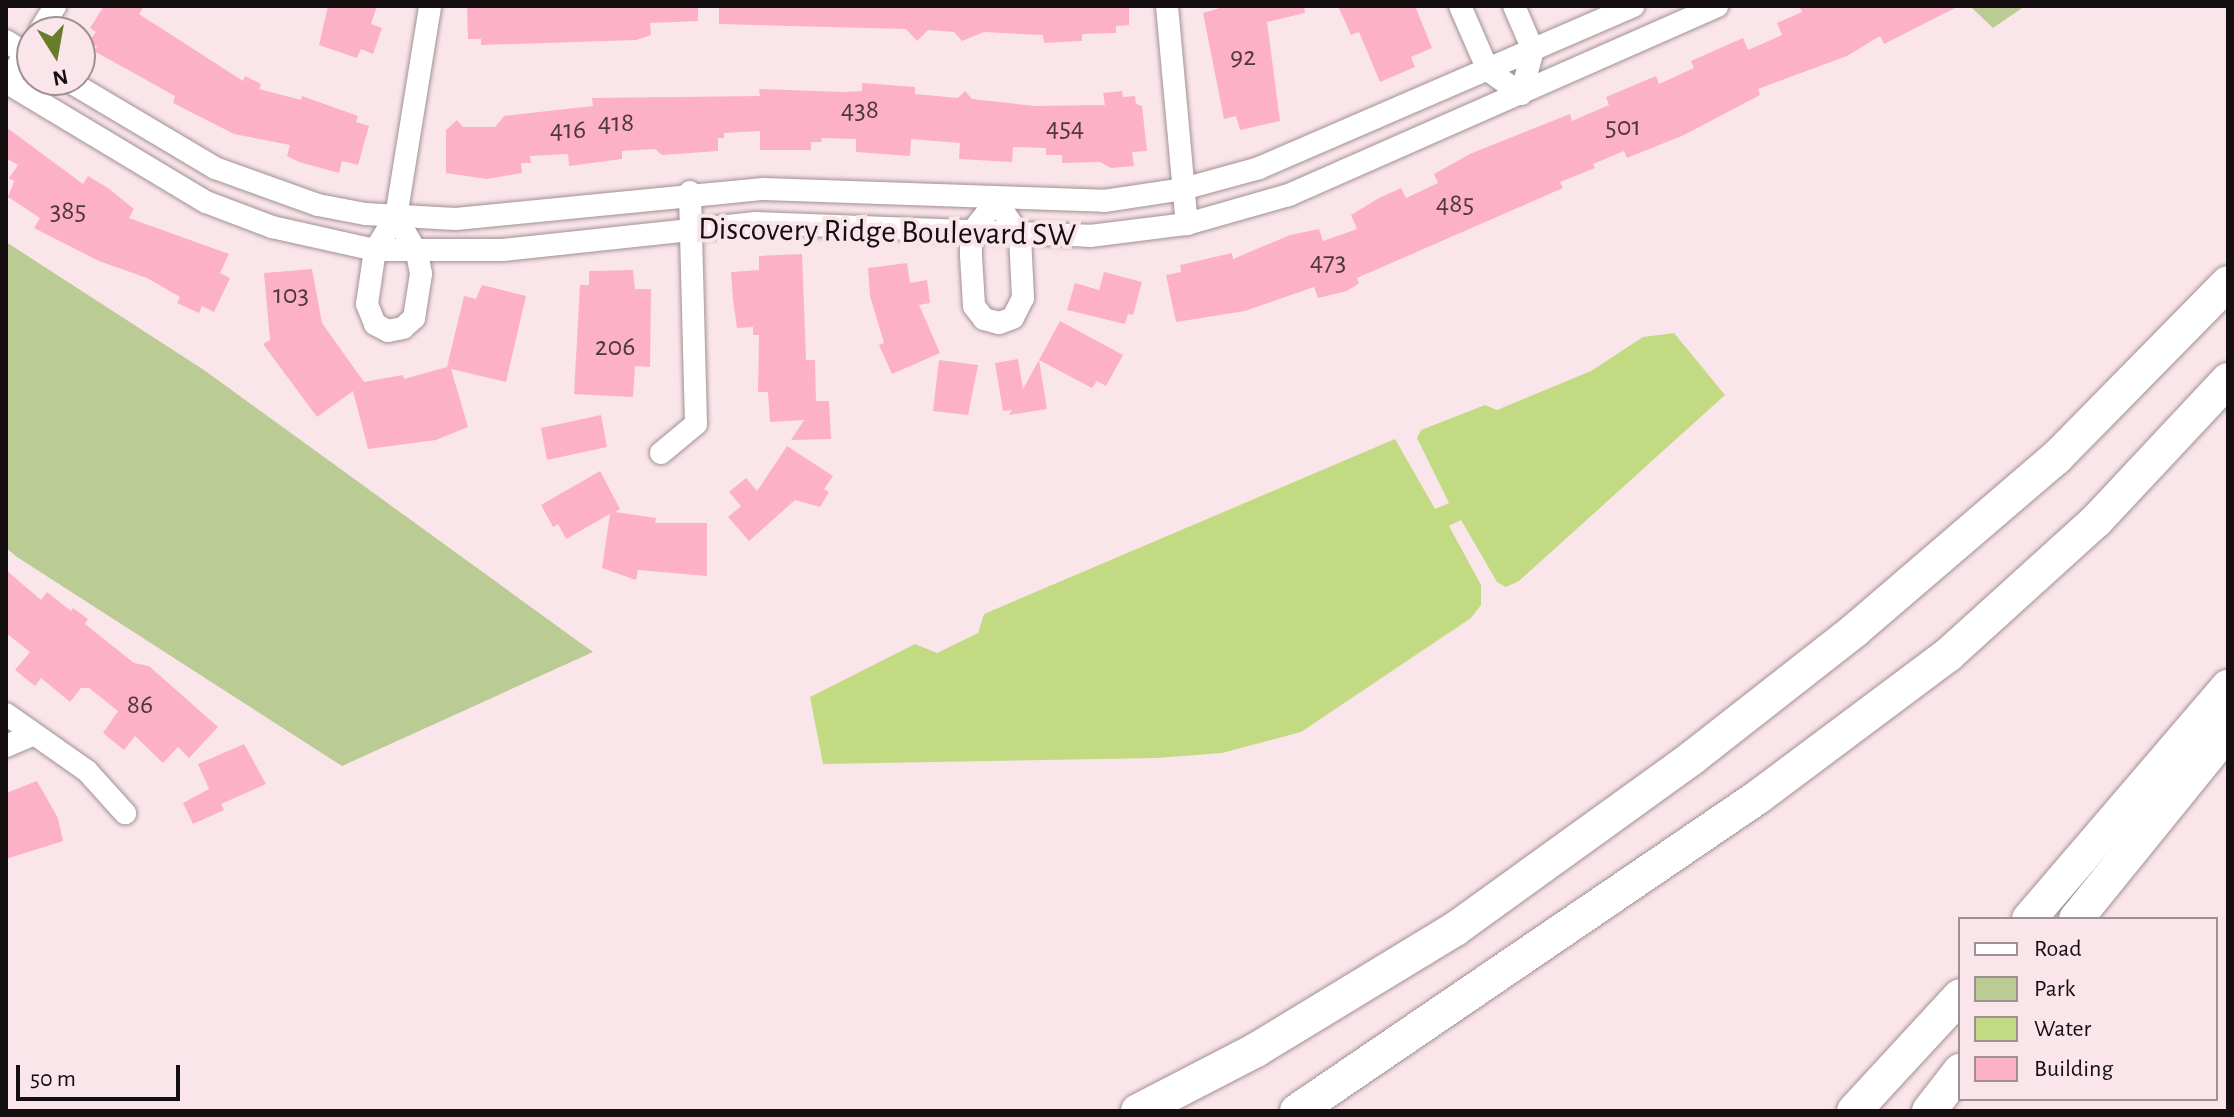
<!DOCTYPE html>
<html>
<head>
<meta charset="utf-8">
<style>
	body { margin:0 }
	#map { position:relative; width:2234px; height:1117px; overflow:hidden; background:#fae6ea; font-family:"Alegreya Sans",sans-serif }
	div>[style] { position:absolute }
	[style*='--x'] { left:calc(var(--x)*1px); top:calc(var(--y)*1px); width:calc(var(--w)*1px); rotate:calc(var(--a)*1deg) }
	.green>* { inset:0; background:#bbcb94 }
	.water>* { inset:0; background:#c2db83 }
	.building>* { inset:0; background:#fdb1c6 }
	.roads { filter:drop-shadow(0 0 2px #a29094) drop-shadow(0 0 2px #a29094) }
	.minor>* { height:22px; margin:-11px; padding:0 11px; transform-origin:11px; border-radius:11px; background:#fff }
	.highway>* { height:34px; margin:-17px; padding:0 17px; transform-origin:17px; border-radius:17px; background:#fff }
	span { translate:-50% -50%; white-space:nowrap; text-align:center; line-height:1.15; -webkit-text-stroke:8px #fae6ea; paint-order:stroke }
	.number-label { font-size:28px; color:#4f373e }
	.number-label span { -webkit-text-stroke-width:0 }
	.street-label { font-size:32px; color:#150e10 }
	.frame { position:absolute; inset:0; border:8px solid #150e10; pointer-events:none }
	.legend { position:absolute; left:1958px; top:917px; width:260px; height:184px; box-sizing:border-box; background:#fae6ea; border:2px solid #9e9093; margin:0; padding:10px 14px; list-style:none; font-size:24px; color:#150e10 }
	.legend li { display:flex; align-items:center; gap:16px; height:40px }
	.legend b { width:40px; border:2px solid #9e9093 }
	.north { position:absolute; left:16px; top:16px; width:80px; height:80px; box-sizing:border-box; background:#fae6ea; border:2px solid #9e9093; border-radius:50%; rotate:169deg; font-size:22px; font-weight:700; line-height:32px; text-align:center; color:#150e10 }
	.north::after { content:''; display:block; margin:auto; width:28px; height:36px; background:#697c2c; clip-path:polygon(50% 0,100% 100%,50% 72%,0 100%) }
	.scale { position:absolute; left:16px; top:1065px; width:164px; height:36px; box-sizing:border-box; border:4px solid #150e10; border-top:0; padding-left:10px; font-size:24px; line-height:28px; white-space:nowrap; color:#150e10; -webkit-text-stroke:6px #fae6ea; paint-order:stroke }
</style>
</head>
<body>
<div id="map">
	<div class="green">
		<div style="clip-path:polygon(1970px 6px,2025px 6px,1993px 28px)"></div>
		<div style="clip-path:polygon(6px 242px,204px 370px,593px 652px,342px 766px,17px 557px,6px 548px)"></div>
	</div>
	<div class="water">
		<div style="clip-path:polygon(1674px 333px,1725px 395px,1519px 581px,1506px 587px,1497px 582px,1461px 520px,1449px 526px,1481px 585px,1481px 605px,1471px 618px,1301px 732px,1222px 753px,1157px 758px,823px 764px,810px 697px,915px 644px,937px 653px,978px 633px,984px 614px,1395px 439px,1435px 509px,1449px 503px,1417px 438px,1421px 430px,1485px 405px,1497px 410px,1591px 371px,1643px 337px)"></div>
	</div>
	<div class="building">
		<div style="clip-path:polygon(104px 6px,144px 6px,139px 14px,243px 81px,245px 76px,261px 84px,259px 89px,301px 100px,302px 96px,358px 116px,356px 122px,369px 126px,358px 165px,342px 161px,339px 173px,299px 162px,287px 156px,290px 145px,234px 134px,173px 103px,175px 96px,94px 51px,97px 47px,89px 41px,96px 32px,90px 28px)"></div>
		<div style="clip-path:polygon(328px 6px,377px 6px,371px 24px,382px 28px,373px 54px,361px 49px,357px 58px,319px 45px)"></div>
		<div style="clip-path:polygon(467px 6px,698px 6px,698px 21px,650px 23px,651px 35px,636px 40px,481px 45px,481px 39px,468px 39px)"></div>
		<div style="clip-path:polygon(719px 6px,1129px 6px,1129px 25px,1116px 26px,1116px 33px,1082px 34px,1082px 41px,1044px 43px,1043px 35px,984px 32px,962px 41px,954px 32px,928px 30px,917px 41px,906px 29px,719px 24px)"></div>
		<div style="clip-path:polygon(1227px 6px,1304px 6px,1305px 13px,1267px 22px,1280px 121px,1240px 130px,1236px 116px,1224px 119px,1203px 13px)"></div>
		<div style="clip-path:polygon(1338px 6px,1415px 6px,1432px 48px,1411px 57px,1415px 67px,1380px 82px,1359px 32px,1351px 35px)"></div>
		<div style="clip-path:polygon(1799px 6px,1959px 6px,1884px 44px,1880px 36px,1847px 56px,1758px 89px,1760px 95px,1684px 135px,1627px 158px,1624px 151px,1593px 164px,1595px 168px,1560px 182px,1563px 188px,1357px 278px,1359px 283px,1347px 291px,1318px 298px,1314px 287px,1245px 311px,1176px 322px,1166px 275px,1181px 272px,1180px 265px,1232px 253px,1233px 259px,1290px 235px,1319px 229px,1323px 241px,1357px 229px,1351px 215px,1379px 198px,1401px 188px,1406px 198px,1438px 183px,1434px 174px,1472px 153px,1570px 114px,1572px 121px,1609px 105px,1606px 97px,1656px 76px,1659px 84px,1694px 68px,1691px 61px,1743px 38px,1748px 50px,1782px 35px,1777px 23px,1802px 12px)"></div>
		<div style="clip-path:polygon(862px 83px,915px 87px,915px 94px,958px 98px,965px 91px,972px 99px,1035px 106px,1105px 105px,1103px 93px,1122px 91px,1123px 97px,1135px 96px,1136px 104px,1142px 106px,1147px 151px,1132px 152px,1134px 166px,1111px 168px,1100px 162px,1062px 163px,1062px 155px,1046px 155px,1046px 148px,1013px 147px,1012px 162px,959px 159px,960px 143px,911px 139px,910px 156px,856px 152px,856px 139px,821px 138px,822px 142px,811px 142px,811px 150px,760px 150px,760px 131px,724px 133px,724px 138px,718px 138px,718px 151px,662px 155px,655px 149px,622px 151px,622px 159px,569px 166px,568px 154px,530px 156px,531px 163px,521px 163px,522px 173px,487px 179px,446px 173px,446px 130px,457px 120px,463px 127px,495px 127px,504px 116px,593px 106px,592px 98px,760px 96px,759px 89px,843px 92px,862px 91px)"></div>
		<div style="clip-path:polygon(6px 127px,83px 184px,88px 176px,108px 188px,134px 209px,129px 218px,229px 254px,220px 273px,230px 278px,214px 312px,202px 306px,199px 313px,177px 303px,180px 297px,147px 278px,99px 261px,34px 228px,40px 218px,8px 197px,14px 181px,9px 178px,18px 165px,6px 158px)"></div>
		<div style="clip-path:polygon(802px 254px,806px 360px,815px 360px,816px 401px,829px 401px,831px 439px,791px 440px,804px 420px,770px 422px,768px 392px,758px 392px,759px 335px,753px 335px,753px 327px,737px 328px,733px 300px,731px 272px,759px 270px,759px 256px)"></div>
		<div style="clip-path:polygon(907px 263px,910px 283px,927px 280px,930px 303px,919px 305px,940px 353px,892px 374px,879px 345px,884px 343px,870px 296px,868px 268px)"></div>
		<div style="clip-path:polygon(312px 269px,322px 323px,364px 382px,403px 375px,404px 379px,447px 367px,464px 296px,476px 299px,482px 285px,526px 296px,506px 382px,451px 369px,468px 427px,436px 440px,368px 449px,353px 391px,317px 417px,263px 344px,270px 340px,264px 273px)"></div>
		<div style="clip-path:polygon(633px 270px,635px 289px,651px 289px,650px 367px,635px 366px,633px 397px,574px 394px,580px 285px,589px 285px,589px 271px)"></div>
		<div style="clip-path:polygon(1104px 272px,1142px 282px,1133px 315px,1128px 314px,1125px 324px,1067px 310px,1075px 283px,1099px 290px)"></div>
		<div style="clip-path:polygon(1060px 321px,1123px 355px,1106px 386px,1097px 381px,1092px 388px,1039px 360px)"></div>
		<div style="clip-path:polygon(1018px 359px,1023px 389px,1039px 360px,1047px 409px,1009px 415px,1012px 410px,1003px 411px,995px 363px)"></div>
		<div style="clip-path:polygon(939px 360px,978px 365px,968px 415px,933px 411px)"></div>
		<div style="clip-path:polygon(601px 415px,607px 447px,547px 460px,541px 428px)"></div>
		<div style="clip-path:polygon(787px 446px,833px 476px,824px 489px,829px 492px,820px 507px,795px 500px,749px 541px,728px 517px,741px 506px,729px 492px,746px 478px,757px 491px)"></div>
		<div style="clip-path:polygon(600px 471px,620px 509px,615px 512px,656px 518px,655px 523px,707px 523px,707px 576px,638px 570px,636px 580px,602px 568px,610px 514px,566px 539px,558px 524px,553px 527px,541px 505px)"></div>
		<div style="clip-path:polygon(6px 570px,41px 600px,47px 592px,71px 611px,73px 608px,88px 619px,85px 624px,134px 663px,149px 666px,218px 727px,189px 758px,178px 747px,163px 763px,135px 736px,124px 750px,103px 733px,118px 711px,89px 688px,81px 688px,70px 702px,41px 678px,35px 686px,15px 670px,30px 652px,6px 633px)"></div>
		<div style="clip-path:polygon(244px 744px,266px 784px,221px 804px,224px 810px,193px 824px,183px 803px,209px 789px,198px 764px)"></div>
		<div style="clip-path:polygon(37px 781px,58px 818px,63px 841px,6px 859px,6px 793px)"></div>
	</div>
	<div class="roads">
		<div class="minor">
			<div style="--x:1167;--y:6;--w:219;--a:84.8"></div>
			<div style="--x:1460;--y:6;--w:70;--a:66.4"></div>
			<div style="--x:1488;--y:70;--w:41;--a:36"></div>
			<div style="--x:1521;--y:94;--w:46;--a:-74.7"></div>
			<div style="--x:1533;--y:50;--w:48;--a:-113.4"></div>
			<div style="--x:39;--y:32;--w:31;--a:-58"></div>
			<div style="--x:6;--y:41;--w:31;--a:33"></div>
			<div style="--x:67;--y:80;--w:172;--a:30.7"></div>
			<div style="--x:215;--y:168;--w:109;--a:19.8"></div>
			<div style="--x:318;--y:205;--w:48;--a:10.8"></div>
			<div style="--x:365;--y:214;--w:91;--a:3.1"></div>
			<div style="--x:456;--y:219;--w:309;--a:-5.6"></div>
			<div style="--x:764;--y:189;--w:340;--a:2"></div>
			<div style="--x:1104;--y:201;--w:80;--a:-8.6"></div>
			<div style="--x:1183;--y:189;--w:79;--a:-15.4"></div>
			<div style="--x:1259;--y:168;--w:408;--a:-23.4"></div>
			<div style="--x:6;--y:82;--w:233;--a:31"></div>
			<div style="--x:206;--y:202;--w:71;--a:20.7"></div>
			<div style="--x:272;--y:227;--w:106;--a:12.6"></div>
			<div style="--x:375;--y:250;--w:128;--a:0"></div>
			<div style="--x:503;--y:250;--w:254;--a:-6.1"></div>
			<div style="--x:756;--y:223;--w:334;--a:2.2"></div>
			<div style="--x:1090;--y:236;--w:98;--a:-7.1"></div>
			<div style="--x:1187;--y:224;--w:106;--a:-15.9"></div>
			<div style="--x:1289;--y:195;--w:468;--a:-23.8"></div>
			<div style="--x:7;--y:83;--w:47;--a:-58"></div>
			<div style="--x:996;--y:201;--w:42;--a:55.6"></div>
			<div style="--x:1020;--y:236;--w:62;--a:87.2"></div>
			<div style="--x:1023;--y:298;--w:22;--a:117"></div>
			<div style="--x:1013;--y:318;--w:15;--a:160"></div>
			<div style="--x:999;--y:323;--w:16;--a:-165"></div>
			<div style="--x:984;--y:319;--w:16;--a:-128"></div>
			<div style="--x:974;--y:306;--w:50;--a:-93.4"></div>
			<div style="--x:971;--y:256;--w:23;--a:-90"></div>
			<div style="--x:971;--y:233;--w:41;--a:-52"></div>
			<div style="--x:396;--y:217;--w:42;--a:59.7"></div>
			<div style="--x:417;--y:253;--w:21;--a:79"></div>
			<div style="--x:421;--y:274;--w:45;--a:99"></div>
			<div style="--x:414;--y:318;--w:15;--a:138"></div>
			<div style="--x:403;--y:328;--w:15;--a:169"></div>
			<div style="--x:388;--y:331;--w:15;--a:-152"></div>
			<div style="--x:375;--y:324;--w:22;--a:-112"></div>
			<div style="--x:367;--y:304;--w:55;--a:-81.6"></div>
			<div style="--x:375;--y:250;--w:39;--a:-58"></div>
			<div style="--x:396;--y:217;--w:214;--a:-80.8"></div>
			<div style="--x:661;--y:453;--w:45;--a:-39.6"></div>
			<div style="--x:696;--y:424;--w:232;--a:-91.5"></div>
			<div style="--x:6;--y:714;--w:99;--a:35.1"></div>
			<div style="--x:87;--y:771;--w:57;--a:47.9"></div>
			<div style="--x:6;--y:746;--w:30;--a:-23"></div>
		</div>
		<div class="highway">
			<div style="--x:2029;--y:919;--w:306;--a:-49.4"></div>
			<div style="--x:2076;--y:919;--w:242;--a:-51"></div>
			<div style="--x:1138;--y:1111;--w:133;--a:-27.3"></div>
			<div style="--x:1256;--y:1050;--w:233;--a:-31.3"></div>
			<div style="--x:1455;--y:929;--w:292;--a:-35.8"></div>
			<div style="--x:1692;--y:758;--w:207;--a:-38.1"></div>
			<div style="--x:1855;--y:630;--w:265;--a:-40.6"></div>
			<div style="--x:2056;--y:458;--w:245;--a:-45.5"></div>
			<div style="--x:1297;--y:1111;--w:558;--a:-34.26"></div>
			<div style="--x:1758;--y:797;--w:237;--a:-36.8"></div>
			<div style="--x:1948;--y:655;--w:200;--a:-42.2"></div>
			<div style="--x:2096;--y:521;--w:193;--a:-46.9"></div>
			<div style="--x:1854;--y:1111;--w:156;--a:-47.3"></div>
			<div style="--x:1929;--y:1111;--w:51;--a:-52.2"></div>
		</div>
	</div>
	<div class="number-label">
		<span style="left:1243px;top:57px">92</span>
		<span style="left:860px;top:110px">438</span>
		<span style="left:616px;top:123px">418</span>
		<span style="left:1623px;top:127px">501</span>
		<span style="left:1065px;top:128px">454</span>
		<span style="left:568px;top:130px">416</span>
		<span style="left:1455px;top:204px">485</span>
		<span style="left:68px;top:211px">385</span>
		<span style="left:1328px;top:262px">473</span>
		<span style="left:291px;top:295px">103</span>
		<span style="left:615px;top:347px">206</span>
		<span style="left:140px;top:705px">86</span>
	</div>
	<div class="street-label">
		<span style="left:887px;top:232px;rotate:1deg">Discovery Ridge Boulevard SW</span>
	</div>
	<div class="frame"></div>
	<ul class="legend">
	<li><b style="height:10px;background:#fff"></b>Road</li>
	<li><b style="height:22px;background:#bbcb94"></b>Park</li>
	<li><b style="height:22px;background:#c2db83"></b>Water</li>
	<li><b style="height:22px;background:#fdb1c6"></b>Building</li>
	</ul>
	<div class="north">N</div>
	<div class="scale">50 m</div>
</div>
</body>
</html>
